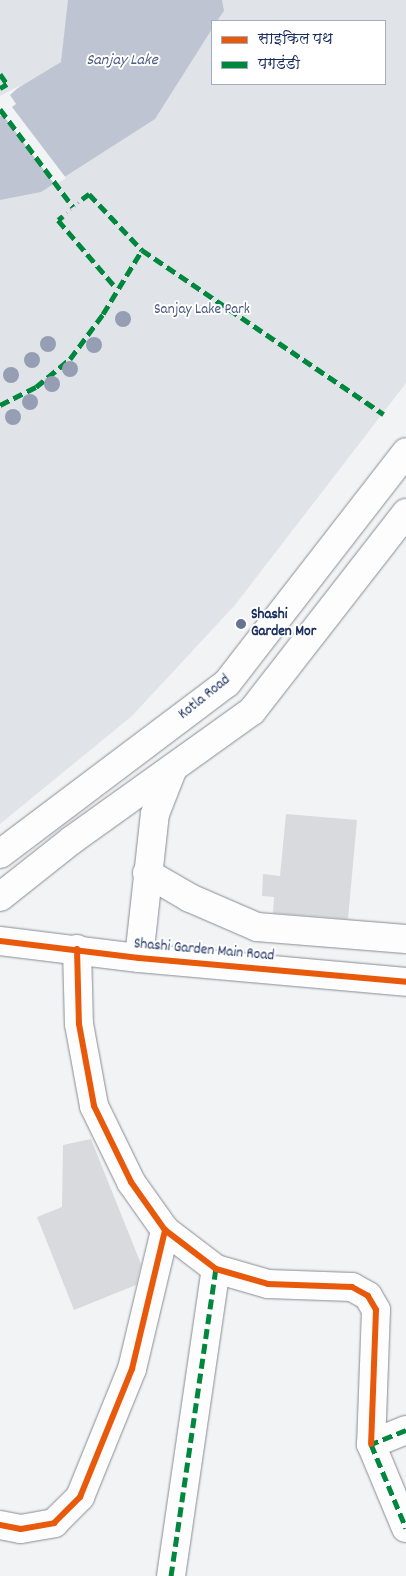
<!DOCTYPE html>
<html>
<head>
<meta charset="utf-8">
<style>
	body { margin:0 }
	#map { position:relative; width:406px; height:1576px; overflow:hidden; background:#f2f3f4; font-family:Dekko,"Playpen Sans Deva",sans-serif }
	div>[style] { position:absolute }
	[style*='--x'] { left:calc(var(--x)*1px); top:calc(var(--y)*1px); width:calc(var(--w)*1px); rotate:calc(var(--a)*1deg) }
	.green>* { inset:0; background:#e0e3e8 }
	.water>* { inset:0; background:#bec4d1 }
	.pier>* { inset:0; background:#f2f3f4 }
	.building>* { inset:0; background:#d8dadd }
	.path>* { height:3px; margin-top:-1.5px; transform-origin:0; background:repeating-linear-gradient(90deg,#b7babf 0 1px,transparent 0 5px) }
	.roads { filter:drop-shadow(0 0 1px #888c95) drop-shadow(0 0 1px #888c95) }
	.minor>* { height:28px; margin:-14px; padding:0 14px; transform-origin:14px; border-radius:14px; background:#fdfdfd }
	.major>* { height:28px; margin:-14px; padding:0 14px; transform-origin:14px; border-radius:14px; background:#fdfdfd }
	.quiet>* { height:5px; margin-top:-2.5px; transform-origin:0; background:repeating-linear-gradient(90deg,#00873e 0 10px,transparent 0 15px) }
	.cycleway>* { height:6px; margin:-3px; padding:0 3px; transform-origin:3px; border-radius:3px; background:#e8590c }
	.trees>* { width:16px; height:16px; margin:-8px; border-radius:50%; background:#959eb3 }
	.dots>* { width:14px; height:14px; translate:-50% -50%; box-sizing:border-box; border:2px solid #fff; border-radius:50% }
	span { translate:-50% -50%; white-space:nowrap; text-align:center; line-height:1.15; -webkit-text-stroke:4px #fff; paint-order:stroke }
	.park-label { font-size:15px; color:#49597e }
	.poi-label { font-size:15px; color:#1b2f5e; font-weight:700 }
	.left { translate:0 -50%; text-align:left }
	.street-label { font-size:15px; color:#1b2f5e }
	.water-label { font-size:16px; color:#4c5c81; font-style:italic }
	.legend { position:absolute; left:211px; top:20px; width:175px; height:65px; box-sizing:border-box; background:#fff; border:1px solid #a4acbf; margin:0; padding:6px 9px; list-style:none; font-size:15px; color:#1b2f5e }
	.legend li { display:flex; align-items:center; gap:10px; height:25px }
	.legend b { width:25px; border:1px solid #a4acbf }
</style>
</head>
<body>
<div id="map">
	<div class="green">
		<div style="clip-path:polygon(evenodd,0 0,406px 0,406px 383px,235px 605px,132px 716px,0 824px,0 0,212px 21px,385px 21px,385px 84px,212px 84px,212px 21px)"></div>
	</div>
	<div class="water">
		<div style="clip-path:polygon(68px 0,222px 0,224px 11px,217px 21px,212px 21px,212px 29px,155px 119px,41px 192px,0 200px,0 99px,61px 62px)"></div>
	</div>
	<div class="pier">
		<div style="clip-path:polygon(21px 85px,10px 95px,16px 104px,12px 107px,66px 178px,55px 185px,3px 115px,0 116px,0 96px)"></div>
	</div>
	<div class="building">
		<div style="clip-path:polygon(286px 814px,357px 820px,348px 919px,273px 913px,274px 897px,262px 896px,263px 874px,280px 876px)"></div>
		<div style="clip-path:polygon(91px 1139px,141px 1264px,136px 1285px,74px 1310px,37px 1217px,62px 1207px,63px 1145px)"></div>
	</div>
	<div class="path">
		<div style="--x:63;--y:216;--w:25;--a:-42"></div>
	</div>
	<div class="roads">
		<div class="minor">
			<div style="--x:147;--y:873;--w:50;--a:30.2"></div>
			<div style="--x:190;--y:898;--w:73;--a:23.4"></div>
			<div style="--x:257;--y:927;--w:149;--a:4.6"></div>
			<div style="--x:0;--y:941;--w:140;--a:7"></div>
			<div style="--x:139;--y:958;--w:268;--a:5.1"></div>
			<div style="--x:77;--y:949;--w:75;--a:88.5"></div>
			<div style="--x:79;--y:1024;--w:83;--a:79.6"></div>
			<div style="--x:94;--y:1106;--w:85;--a:64"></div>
			<div style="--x:131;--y:1182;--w:59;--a:54.7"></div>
			<div style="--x:165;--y:1230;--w:64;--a:37.4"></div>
			<div style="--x:216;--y:1269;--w:54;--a:16.1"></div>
			<div style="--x:268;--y:1284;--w:84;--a:2"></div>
			<div style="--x:352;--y:1287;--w:18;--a:29"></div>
			<div style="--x:368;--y:1296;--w:16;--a:60"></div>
			<div style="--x:376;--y:1310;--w:134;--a:92.1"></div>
			<div style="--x:139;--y:958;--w:145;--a:-83.7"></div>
			<div style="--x:155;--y:814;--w:49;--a:-68.6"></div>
			<div style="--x:406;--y:1430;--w:38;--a:158"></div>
			<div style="--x:371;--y:1444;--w:91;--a:67.4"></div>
			<div style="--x:0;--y:1525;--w:21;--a:11"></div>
			<div style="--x:21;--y:1529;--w:34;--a:-10"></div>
			<div style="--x:54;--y:1523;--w:37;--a:-45"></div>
			<div style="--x:80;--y:1497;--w:138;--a:-67.9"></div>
			<div style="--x:132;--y:1369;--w:143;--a:-76.6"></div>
			<div style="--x:171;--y:1576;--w:310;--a:-81.7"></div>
		</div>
		<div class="major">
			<div style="--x:0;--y:854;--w:284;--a:-37"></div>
			<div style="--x:227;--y:683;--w:292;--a:-52.2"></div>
			<div style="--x:0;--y:897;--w:92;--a:-38.4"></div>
			<div style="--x:72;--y:840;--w:221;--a:-35.6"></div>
			<div style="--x:252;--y:711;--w:251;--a:-52.1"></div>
		</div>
	</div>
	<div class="quiet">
		<div style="--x:0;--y:74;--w:12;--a:55"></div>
		<div style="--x:7;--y:84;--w:8;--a:150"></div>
		<div style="--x:0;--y:109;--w:122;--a:53.3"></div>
		<div style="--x:82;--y:199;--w:9;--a:-36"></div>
		<div style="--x:89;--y:194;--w:77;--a:46.6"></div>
		<div style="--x:63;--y:216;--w:6;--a:141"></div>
		<div style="--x:58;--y:220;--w:89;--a:49.5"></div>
		<div style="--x:0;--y:405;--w:40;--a:-26.6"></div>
		<div style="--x:36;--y:387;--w:44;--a:-39.5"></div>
		<div style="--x:70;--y:359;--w:56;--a:-53.7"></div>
		<div style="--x:103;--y:314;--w:75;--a:-58.6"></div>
		<div style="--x:142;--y:250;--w:292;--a:34.2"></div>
		<div style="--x:406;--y:1430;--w:38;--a:158"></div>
		<div style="--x:371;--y:1444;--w:91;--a:67.4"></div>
		<div style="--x:171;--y:1576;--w:310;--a:-81.7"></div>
	</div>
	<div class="cycleway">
		<div style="--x:0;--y:941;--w:140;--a:7"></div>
		<div style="--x:139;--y:958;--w:268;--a:5.1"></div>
		<div style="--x:77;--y:949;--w:75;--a:88.5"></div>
		<div style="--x:79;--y:1024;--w:83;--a:79.6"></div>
		<div style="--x:94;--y:1106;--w:85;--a:64"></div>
		<div style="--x:131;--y:1182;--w:59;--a:54.7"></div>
		<div style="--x:165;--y:1230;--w:64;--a:37.4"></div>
		<div style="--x:216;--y:1269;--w:54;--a:16.1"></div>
		<div style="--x:268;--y:1284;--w:84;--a:2"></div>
		<div style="--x:352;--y:1287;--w:18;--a:29"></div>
		<div style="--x:368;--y:1296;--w:16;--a:60"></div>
		<div style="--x:376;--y:1310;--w:134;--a:92.1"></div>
		<div style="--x:0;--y:1525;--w:21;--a:11"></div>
		<div style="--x:21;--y:1529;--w:34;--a:-10"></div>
		<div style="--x:54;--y:1523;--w:37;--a:-45"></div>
		<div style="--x:80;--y:1497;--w:138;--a:-67.9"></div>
		<div style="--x:132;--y:1369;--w:143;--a:-76.6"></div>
	</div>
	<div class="trees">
		<div style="left:123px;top:319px"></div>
		<div style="left:48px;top:344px"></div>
		<div style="left:94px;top:345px"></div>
		<div style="left:32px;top:360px"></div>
		<div style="left:70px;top:369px"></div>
		<div style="left:11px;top:375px"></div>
		<div style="left:52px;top:384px"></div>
		<div style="left:30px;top:402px"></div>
		<div style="left:13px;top:417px"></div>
	</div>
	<div class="dots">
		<div style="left:241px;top:624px;background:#667492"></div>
	</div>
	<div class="park-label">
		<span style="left:202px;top:311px">Sanjay Lake Park</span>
	</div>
	<div class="poi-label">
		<span class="left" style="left:251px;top:624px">Shashi<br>Garden Mor</span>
	</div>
	<div class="street-label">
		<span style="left:205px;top:698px;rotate:-39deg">Kotla Road</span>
		<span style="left:204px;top:951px;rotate:5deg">Shashi Garden Main Road</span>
	</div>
	<div class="water-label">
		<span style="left:122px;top:61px">Sanjay Lake</span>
	</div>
	<ul class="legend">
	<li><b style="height:6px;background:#e8590c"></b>साइकिल पथ</li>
	<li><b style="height:6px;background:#00873e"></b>पगडंडी</li>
	</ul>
</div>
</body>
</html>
